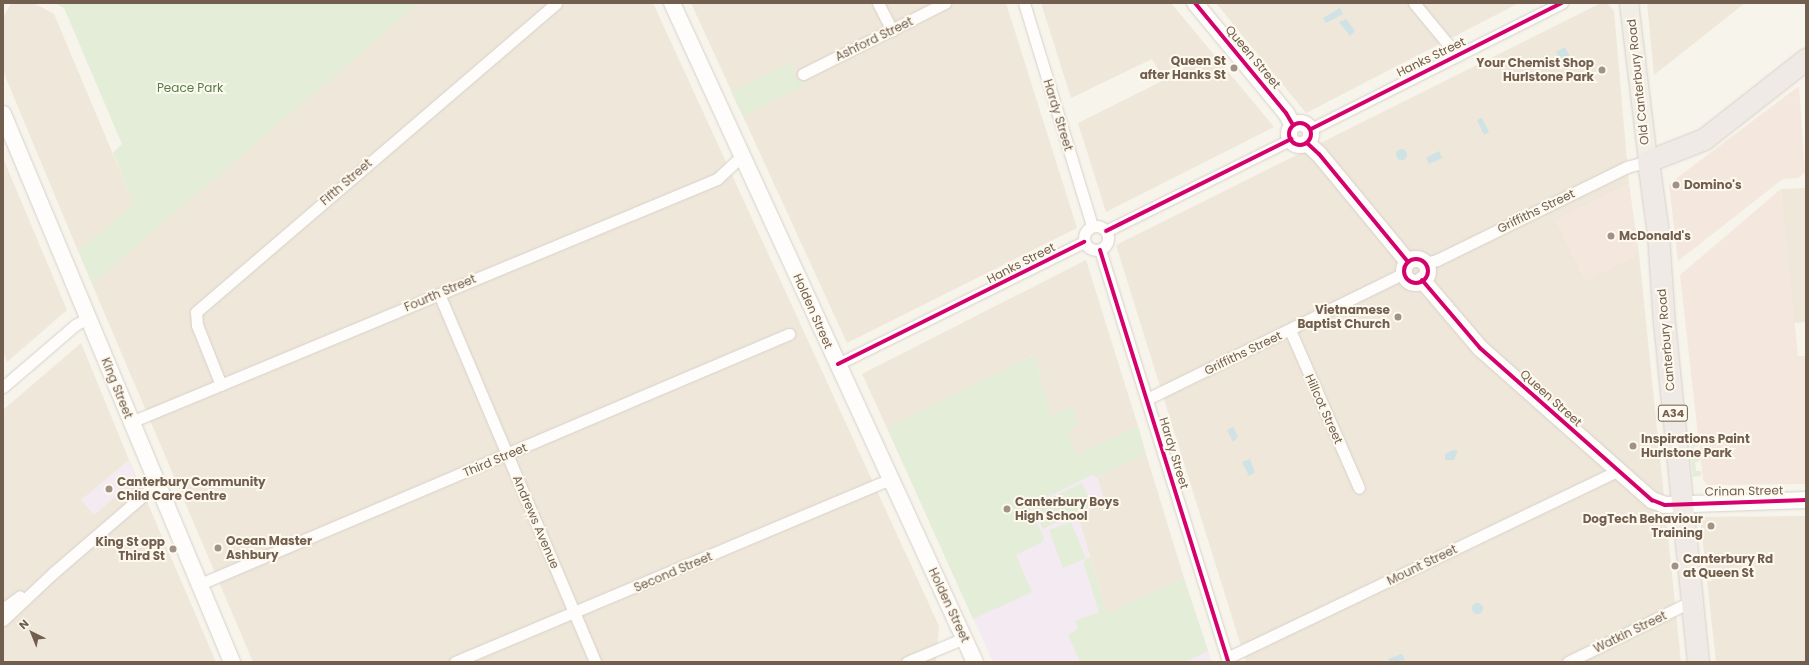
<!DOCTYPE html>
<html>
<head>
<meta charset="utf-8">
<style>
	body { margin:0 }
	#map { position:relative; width:1809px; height:665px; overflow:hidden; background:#f7f4ec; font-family:Poppins,sans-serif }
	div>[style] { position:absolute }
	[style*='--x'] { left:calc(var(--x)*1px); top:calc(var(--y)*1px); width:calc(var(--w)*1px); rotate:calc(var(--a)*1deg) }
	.residential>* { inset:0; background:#efe7da }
	.commercial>* { inset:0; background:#f4e7de }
	.education>* { inset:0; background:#f4ebf2 }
	.green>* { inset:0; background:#e3edd8 }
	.water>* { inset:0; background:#cfe2e6 }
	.round { border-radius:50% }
	.roads { filter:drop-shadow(0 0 1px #d6d1ca) drop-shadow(0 0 1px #d6d1ca) }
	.street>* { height:11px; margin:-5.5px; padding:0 5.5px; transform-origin:5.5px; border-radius:5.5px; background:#fefdfc }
	.street>.ring { margin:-5.5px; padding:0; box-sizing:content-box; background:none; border:11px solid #fefdfc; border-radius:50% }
	.secondary>* { height:16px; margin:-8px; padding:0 8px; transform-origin:8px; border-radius:8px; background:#fefdfc }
	.secondary>.ring { margin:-8px; padding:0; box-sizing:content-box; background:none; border:16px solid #fefdfc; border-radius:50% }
	.primary>* { height:18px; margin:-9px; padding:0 9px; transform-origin:9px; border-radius:9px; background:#f1eee6 }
	.highway>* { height:21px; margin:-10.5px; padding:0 10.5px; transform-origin:10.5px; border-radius:10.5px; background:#f0eae6 }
	.cycleway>* { height:4px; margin:-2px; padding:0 2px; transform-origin:2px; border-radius:2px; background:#d6006c }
	.cycleway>.ring { margin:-2px; padding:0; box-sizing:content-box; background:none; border:4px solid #d6006c; border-radius:50% }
	.dots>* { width:11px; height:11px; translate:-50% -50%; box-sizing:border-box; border:2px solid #fdf9ee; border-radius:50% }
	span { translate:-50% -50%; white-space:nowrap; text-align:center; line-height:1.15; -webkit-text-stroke:4px #fdf9ee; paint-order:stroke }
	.shield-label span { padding:1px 3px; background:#fdf9ee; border:1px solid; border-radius:3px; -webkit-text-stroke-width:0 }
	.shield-label { font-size:11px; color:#725e4e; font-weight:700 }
	.street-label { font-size:12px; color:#725e4e }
	.poi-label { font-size:12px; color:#725e4e; font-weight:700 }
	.right { translate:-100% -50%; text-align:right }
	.left { translate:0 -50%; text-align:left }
	.park-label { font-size:12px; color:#547c4a }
	.frame { position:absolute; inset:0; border:4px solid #725e4e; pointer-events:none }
	.north { position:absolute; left:12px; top:613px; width:40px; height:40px; -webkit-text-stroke:3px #fdf9ee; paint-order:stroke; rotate:317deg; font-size:11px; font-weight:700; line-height:16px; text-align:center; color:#725e4e }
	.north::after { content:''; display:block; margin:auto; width:14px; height:18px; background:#725e4e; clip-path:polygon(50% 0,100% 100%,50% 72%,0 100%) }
</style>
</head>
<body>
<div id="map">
	<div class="residential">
		<div style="clip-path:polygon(11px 3px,34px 3px,54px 14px,134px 204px,78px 251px,3px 71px,3px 18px)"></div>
		<div style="clip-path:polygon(419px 3px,653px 3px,939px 626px,936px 662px,253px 662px,92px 284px)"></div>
		<div style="clip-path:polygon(691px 3px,1006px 3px,1077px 228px,847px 343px)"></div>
		<div style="clip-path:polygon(1041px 3px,1171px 3px,1274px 127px,1106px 212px,1078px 123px,1164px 80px,1152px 59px,1071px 98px)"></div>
		<div style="clip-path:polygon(1216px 3px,1519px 3px,1306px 113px)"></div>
		<div style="clip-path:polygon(1601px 3px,1607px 3px,1614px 11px,1629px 184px,1556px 220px,1586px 281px,1639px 254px,1681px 662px,1246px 662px,1116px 245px)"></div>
		<div style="clip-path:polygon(1647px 3px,1745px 3px,1654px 75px)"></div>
		<div style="clip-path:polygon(3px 158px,67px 310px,7px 362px,3px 352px)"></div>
		<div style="clip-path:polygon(1806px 188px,1806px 322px,1794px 323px,1781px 189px)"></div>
		<div style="clip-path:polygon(1086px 260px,1138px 426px,1077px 455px,1068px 431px,1072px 407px,1051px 417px,1034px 355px,887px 428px,862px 374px)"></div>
		<div style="clip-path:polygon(81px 343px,132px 467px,216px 662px,3px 662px,3px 410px)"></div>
		<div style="clip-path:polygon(1146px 454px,1184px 578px,1107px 614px,1078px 516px,1105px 502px,1097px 477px)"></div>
		<div style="clip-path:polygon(1806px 516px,1806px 662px,1716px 662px,1700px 517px)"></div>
	</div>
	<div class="commercial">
		<div style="clip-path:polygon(1799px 86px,1805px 172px,1798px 178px,1783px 179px,1678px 261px,1669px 184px)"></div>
		<div style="clip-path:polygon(1629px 184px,1639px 254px,1586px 281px,1556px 220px)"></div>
		<div style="clip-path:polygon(1781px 189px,1798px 356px,1806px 356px,1806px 484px,1707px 485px,1703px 480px,1680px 275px)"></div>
	</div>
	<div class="education">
		<div style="clip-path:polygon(1034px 355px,1051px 416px,1072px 406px,1079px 424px,1068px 431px,1077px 455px,1138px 426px,1146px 454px,1097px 477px,1105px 502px,1078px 516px,1107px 614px,1184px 578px,1212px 662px,993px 662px,887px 428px)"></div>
		<div style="clip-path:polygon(129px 460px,136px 479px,94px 515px,81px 500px)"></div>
	</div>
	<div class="green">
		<div style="clip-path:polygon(55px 3px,419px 3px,92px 284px,78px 251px,134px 204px,113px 153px,122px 144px,64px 8px)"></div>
		<div style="clip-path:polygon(794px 61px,793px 75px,805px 85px,743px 116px,731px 92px)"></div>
		<div style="clip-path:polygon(1034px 355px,1051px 416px,1072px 406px,1079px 424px,1068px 431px,1077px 455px,1138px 426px,1146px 454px,1097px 477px,1092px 475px,1029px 506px,1044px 538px,1041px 543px,1016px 555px,1032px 592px,973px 619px,887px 428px)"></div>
		<div style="clip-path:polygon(1697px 441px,1698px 446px,1694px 447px,1695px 457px,1699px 457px,1700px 461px,1695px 462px,1696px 471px,1701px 471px,1701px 476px,1693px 477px,1690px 449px,1694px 442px)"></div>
		<div style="clip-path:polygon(1082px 483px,1092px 505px,1043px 529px,1032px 507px)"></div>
		<div style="clip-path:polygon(1071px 522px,1086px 559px,1090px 557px,1107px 614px,1184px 578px,1208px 651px,1185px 662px,1080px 662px,1068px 635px,1078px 629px,1075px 621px,1099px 612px,1084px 565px,1085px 559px,1063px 568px,1049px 530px)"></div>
	</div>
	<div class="water">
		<div style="clip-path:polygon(1340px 8px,1343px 14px,1326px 23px,1323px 18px)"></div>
		<div style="clip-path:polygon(1346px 19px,1355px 31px,1350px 36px,1339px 22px)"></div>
		<div style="clip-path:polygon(1565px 47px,1571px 59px,1562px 64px,1556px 52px)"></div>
		<div style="clip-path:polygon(1482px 118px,1489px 132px,1484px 135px,1477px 120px)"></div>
		<div class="round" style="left:1395.5px;top:148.5px;width:11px;height:11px"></div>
		<div style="clip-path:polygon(1439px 151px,1442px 158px,1429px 164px,1426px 158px)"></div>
		<div style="clip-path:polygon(1233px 427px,1238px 437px,1233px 442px,1227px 430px)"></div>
		<div style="clip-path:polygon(1453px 450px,1458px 451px,1454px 460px,1445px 460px,1445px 454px)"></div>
		<div style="clip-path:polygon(1250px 459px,1255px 472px,1249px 476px,1242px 462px)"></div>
		<div class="round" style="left:1471.5px;top:602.5px;width:11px;height:11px"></div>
		<div style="clip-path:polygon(1402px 654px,1405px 660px,1390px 662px,1388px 659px)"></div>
	</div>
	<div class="roads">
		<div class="street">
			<div style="--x:878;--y:3;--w:31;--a:63"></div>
			<div style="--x:1024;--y:3;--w:233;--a:73"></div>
			<div style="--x:1414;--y:3;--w:52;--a:50.5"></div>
			<div style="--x:1447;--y:43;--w:15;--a:70"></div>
			<div style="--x:803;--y:74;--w:159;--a:-26.6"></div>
			<div style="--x:1311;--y:129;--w:281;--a:-26.7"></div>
			<div class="ring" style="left:1084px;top:226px;width:13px;height:13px"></div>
			<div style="--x:1106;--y:231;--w:207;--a:-26.4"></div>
			<div style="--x:1100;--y:250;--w:431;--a:72.7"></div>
			<div style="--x:1425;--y:263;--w:12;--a:-14"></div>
			<div style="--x:1437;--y:260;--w:212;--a:-26.1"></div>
			<div style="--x:1627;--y:167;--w:22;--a:-16"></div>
			<div style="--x:439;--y:294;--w:400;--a:67"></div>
			<div style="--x:1290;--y:330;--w:172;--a:66.4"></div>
			<div style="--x:838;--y:364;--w:275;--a:-26.4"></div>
			<div style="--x:221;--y:385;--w:65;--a:-111.8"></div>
			<div style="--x:197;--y:325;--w:13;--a:-94"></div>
			<div style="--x:196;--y:312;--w:474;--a:-40.6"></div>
			<div style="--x:3;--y:387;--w:95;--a:-40.7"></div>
			<div style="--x:75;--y:325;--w:15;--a:-28"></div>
			<div style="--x:1147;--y:399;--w:286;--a:-26.1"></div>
			<div style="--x:131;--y:422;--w:634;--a:-22.52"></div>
			<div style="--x:717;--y:179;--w:35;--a:-43"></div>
			<div style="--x:200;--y:584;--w:640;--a:-23"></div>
			<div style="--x:3;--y:609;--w:21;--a:-37"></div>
			<div style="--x:3;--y:620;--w:69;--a:-43.2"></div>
			<div style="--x:53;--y:573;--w:123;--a:-40.7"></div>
			<div style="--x:146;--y:493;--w:14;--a:-25"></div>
			<div style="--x:1227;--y:658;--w:433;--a:-25.6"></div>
			<div style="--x:455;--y:662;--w:472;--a:-22.8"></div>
			<div style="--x:907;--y:662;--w:62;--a:-22.8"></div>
			<div style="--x:1568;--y:662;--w:138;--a:-26.2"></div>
		</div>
		<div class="secondary">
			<div style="--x:672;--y:3;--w:725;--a:65.31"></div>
			<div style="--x:1195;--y:3;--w:143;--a:50.4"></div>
			<div style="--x:1286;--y:113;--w:14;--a:60"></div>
			<div style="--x:3;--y:114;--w:594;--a:67.32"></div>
			<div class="ring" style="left:1289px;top:123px;width:6px;height:6px"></div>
			<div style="--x:1307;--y:143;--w:16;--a:43"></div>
			<div style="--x:1319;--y:154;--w:140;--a:50.5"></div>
			<div class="ring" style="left:1404px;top:259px;width:8px;height:8px"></div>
			<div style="--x:1422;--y:280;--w:89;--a:49.5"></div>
			<div style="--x:1480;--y:348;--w:230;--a:41.5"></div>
			<div style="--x:1652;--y:500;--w:14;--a:21"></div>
			<div style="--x:1665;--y:505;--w:141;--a:-2"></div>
		</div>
		<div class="primary">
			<div style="--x:1629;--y:3;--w:159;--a:83.1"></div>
		</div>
		<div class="highway">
			<div style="--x:1698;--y:662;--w:340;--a:-95.7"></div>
			<div style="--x:1664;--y:324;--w:91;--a:-93.8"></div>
			<div style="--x:1658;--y:233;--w:73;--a:-97.9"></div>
			<div style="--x:1648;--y:161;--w:60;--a:-21.4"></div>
			<div style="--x:1704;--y:139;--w:130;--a:-38.1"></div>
		</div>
	</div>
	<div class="cycleway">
		<div style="--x:1195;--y:3;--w:143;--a:50.4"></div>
		<div style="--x:1286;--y:113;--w:14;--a:60"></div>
		<div class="ring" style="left:1289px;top:123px;width:18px;height:18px"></div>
		<div style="--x:1311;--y:129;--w:281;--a:-26.7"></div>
		<div style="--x:1307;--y:143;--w:16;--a:43"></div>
		<div style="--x:1319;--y:154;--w:140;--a:50.5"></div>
		<div style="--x:1106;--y:231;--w:207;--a:-26.4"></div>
		<div style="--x:1100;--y:250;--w:431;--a:72.7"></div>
		<div class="ring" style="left:1404px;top:259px;width:20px;height:20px"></div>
		<div style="--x:1422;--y:280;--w:89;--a:49.5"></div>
		<div style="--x:1480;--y:348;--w:230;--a:41.5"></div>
		<div style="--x:1652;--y:500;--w:14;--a:21"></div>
		<div style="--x:1665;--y:505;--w:141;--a:-2"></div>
		<div style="--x:838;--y:364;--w:275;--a:-26.4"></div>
	</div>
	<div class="dots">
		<div style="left:1234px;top:68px;background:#a19285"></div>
		<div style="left:1602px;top:70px;background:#a19285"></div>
		<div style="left:1676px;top:185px;background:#a19285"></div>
		<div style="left:1611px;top:236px;background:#a19285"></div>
		<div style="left:1398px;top:317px;background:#a19285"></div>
		<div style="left:1633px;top:446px;background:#a19285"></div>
		<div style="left:109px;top:489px;background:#a19285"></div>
		<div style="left:1007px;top:509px;background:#a19285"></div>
		<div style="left:1711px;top:526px;background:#a19285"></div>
		<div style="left:218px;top:548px;background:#a19285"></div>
		<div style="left:173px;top:549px;background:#a19285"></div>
		<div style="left:1675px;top:566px;background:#a19285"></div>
	</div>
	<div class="shield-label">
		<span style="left:1673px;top:413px">A34</span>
	</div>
	<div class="street-label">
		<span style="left:874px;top:39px;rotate:-26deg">Ashford Street</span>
		<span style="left:1253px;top:57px;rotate:50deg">Queen Street</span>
		<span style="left:1431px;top:57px;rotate:-26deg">Hanks Street</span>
		<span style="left:1638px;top:82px;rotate:-96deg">Old Canterbury Road</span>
		<span style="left:1058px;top:115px;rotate:73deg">Hardy Street</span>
		<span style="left:346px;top:182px;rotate:-41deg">Fifth Street</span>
		<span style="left:1536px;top:211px;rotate:-26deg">Griffiths Street</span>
		<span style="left:1021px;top:263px;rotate:-27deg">Hanks Street</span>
		<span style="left:440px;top:293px;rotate:-23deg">Fourth Street</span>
		<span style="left:813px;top:311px;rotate:66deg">Holden Street</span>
		<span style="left:1666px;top:340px;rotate:-95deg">Canterbury Road</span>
		<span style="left:1243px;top:353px;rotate:-26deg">Griffiths Street</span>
		<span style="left:117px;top:388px;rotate:68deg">King Street</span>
		<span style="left:1551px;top:398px;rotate:42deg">Queen Street</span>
		<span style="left:1324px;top:409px;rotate:66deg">Hillcot Street</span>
		<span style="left:1174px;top:453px;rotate:73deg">Hardy Street</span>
		<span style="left:495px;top:460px;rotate:-23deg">Third Street</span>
		<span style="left:1744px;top:491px;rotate:-1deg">Crinan Street</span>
		<span style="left:536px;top:522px;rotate:67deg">Andrews Avenue</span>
		<span style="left:1422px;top:565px;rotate:-26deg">Mount Street</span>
		<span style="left:673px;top:572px;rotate:-23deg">Second Street</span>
		<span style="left:949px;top:605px;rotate:65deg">Holden Street</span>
		<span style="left:1630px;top:632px;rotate:-26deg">Watkin Street</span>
	</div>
	<div class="poi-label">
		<span class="right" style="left:1226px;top:68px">Queen St<br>after Hanks St</span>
		<span class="right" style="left:1594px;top:70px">Your Chemist Shop<br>Hurlstone Park</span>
		<span class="left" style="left:1684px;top:185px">Domino's</span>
		<span class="left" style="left:1619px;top:236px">McDonald's</span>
		<span class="right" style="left:1390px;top:317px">Vietnamese<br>Baptist Church</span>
		<span class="left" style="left:1641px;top:446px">Inspirations Paint<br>Hurlstone Park</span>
		<span class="left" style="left:117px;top:489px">Canterbury Community<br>Child Care Centre</span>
		<span class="left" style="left:1015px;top:509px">Canterbury Boys<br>High School</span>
		<span class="right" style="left:1703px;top:526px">DogTech Behaviour<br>Training</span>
		<span class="left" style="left:226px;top:548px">Ocean Master<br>Ashbury</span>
		<span class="right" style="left:165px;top:549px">King St opp<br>Third St</span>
		<span class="left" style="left:1683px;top:566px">Canterbury Rd<br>at Queen St</span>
	</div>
	<div class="park-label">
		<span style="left:190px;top:88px">Peace Park</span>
	</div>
	<div class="frame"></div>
	<div class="north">N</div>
</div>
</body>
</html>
